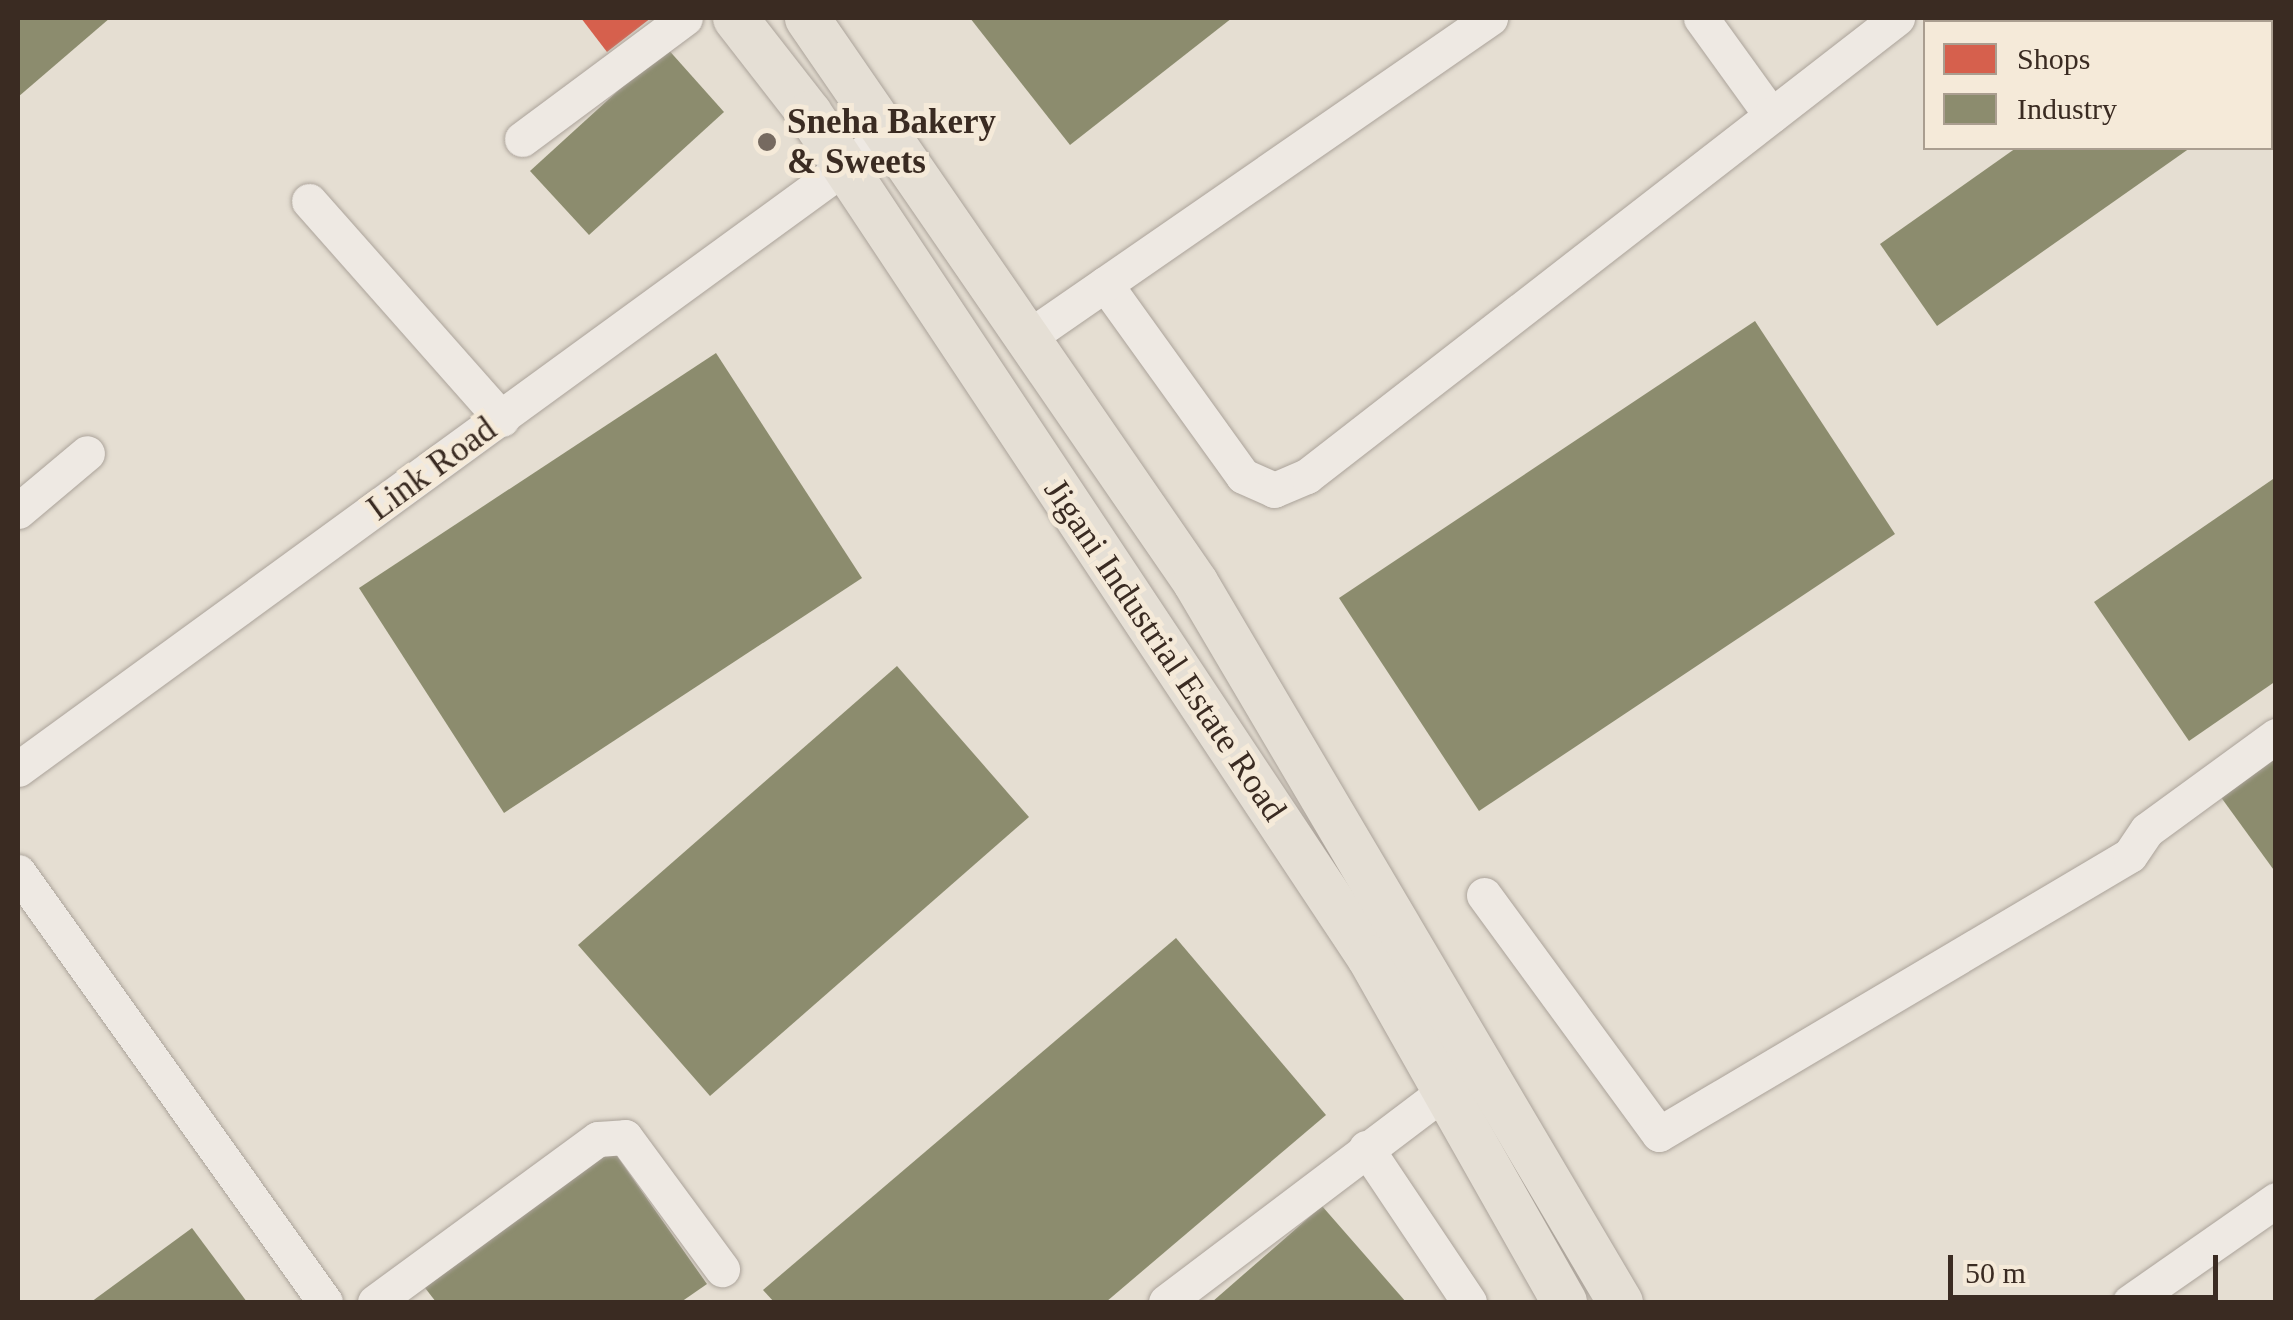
<!DOCTYPE html>
<html>
<head>
<meta charset="utf-8">
<style>
	body { margin:0 }
	#map { position:relative; width:2293px; height:1320px; overflow:hidden; background:#e5ded2; font-family:"Times New Roman",serif }
	div>[style] { position:absolute }
	[style*='--x'] { left:calc(var(--x)*1px); top:calc(var(--y)*1px); width:calc(var(--w)*1px); rotate:calc(var(--a)*1deg) }
	.shops>* { inset:0; background:#d6604d }
	.industry>* { inset:0; background:#8c8c6e }
	.roads { filter:drop-shadow(0 0 2px #aba39a) drop-shadow(0 0 2px #aba39a) }
	.minor>* { height:35px; margin:-17.5px; padding:0 17.5px; transform-origin:17.5px; border-radius:17.5px; background:#eee9e3 }
	.major>* { height:45px; margin:-22.5px; padding:0 22.5px; transform-origin:22.5px; border-radius:22.5px; background:#e5dfd5 }
	.dots>* { width:28px; height:28px; translate:-50% -50%; box-sizing:border-box; border:5px solid #f5ead9; border-radius:50% }
	span { translate:-50% -50%; white-space:nowrap; text-align:center; line-height:1.15; -webkit-text-stroke:10px #f5ead9; paint-order:stroke }
	.poi-label { font-size:35px; color:#3a2b22; font-weight:700 }
	.left { translate:0 -50%; text-align:left }
	.street-label { font-size:35px; color:#3a2b22 }
	.frame { position:absolute; inset:0; border:20px solid #3a2b22; pointer-events:none }
	.legend { position:absolute; left:1923px; top:20px; width:350px; height:130px; box-sizing:border-box; background:#f5ead9; border:2px solid #aa9e90; margin:0; padding:12px 18px; list-style:none; font-size:30px; color:#3a2b22 }
	.legend li { display:flex; align-items:center; gap:20px; height:50px }
	.legend b { width:50px; border:2px solid #aa9e90 }
	.scale { position:absolute; left:1948px; top:1255px; width:270px; height:45px; box-sizing:border-box; border:5px solid #3a2b22; border-top:0; padding-left:12px; font-size:30px; line-height:35px; white-space:nowrap; color:#3a2b22; -webkit-text-stroke:8px #f5ead9; paint-order:stroke }
</style>
</head>
<body>
<div id="map">
	<div class="shops">
		<div style="clip-path:polygon(581px 18px,651px 18px,607px 52px)"></div>
	</div>
	<div class="industry">
		<div style="clip-path:polygon(18px 18px,110px 18px,18px 97px)"></div>
		<div style="clip-path:polygon(970px 18px,1232px 18px,1070px 145px)"></div>
		<div style="clip-path:polygon(666px 47px,724px 112px,589px 235px,530px 171px)"></div>
		<div style="clip-path:polygon(2016px 148px,2190px 148px,1937px 326px,1880px 244px)"></div>
		<div style="clip-path:polygon(1755px 321px,1895px 534px,1479px 811px,1339px 598px)"></div>
		<div style="clip-path:polygon(716px 353px,862px 578px,504px 813px,359px 588px)"></div>
		<div style="clip-path:polygon(2276px 477px,2276px 681px,2189px 741px,2094px 602px)"></div>
		<div style="clip-path:polygon(897px 666px,1029px 817px,710px 1096px,578px 945px)"></div>
		<div style="clip-path:polygon(2276px 729px,2276px 873px,2207px 778px)"></div>
		<div style="clip-path:polygon(1176px 938px,1326px 1115px,1106px 1302px,774px 1302px,763px 1290px)"></div>
		<div style="clip-path:polygon(612px 1149px,707px 1284px,681px 1302px,436px 1302px,422px 1284px)"></div>
		<div style="clip-path:polygon(1322px 1206px,1406px 1302px,1212px 1302px)"></div>
		<div style="clip-path:polygon(192px 1228px,247px 1302px,91px 1302px)"></div>
	</div>
	<div class="roads">
		<div class="minor">
			<div style="--x:1701;--y:18;--w:120;--a:54.2"></div>
			<div style="--x:2232;--y:18;--w:5;--a:53"></div>
			<div style="--x:2270;--y:82;--w:10;--a:53"></div>
			<div style="--x:522;--y:139;--w:203;--a:-36.6"></div>
			<div style="--x:309;--y:201;--w:291;--a:48.5"></div>
			<div style="--x:1105;--y:284;--w:236;--a:54.3"></div>
			<div style="--x:1243;--y:476;--w:34;--a:24"></div>
			<div style="--x:1274;--y:490;--w:36;--a:-23"></div>
			<div style="--x:1307;--y:476;--w:747;--a:-37.82"></div>
			<div style="--x:1027;--y:338;--w:563;--a:-34.65"></div>
			<div style="--x:18;--y:511;--w:90;--a:-40"></div>
			<div style="--x:18;--y:769;--w:1077;--a:-36.08"></div>
			<div style="--x:18;--y:872;--w:528;--a:54.47"></div>
			<div style="--x:1484;--y:895;--w:296;--a:53.8"></div>
			<div style="--x:1659;--y:1134;--w:547;--a:-30.64"></div>
			<div style="--x:2130;--y:855;--w:30;--a:-56"></div>
			<div style="--x:2147;--y:830;--w:160;--a:-36.1"></div>
			<div style="--x:1366;--y:1148;--w:185;--a:56.2"></div>
			<div style="--x:375;--y:1302;--w:276;--a:-36.2"></div>
			<div style="--x:598;--y:1139;--w:27;--a:-4"></div>
			<div style="--x:625;--y:1137;--w:164;--a:53.7"></div>
			<div style="--x:1166;--y:1302;--w:355;--a:-37.1"></div>
			<div style="--x:2130;--y:1302;--w:178;--a:-34.9"></div>
		</div>
		<div class="major">
			<div style="--x:735;--y:18;--w:120;--a:52.1"></div>
			<div style="--x:809;--y:113;--w:1013;--a:56.44"></div>
			<div style="--x:1369;--y:957;--w:396;--a:60.5"></div>
			<div style="--x:807;--y:18;--w:685;--a:55.47"></div>
			<div style="--x:1195;--y:582;--w:836;--a:59.45"></div>
		</div>
	</div>
	<div class="dots">
		<div style="left:767px;top:142px;background:#766a60"></div>
	</div>
	<div class="poi-label">
		<span class="left" style="left:787px;top:142px">Sneha Bakery<br>&amp; Sweets</span>
	</div>
	<div class="street-label">
		<span style="left:432px;top:469px;rotate:-36deg">Link Road</span>
		<span style="left:1165px;top:650px;rotate:56deg">Jigani Industrial Estate Road</span>
	</div>
	<div class="frame"></div>
	<ul class="legend">
	<li><b style="height:28px;background:#d6604d"></b>Shops</li>
	<li><b style="height:28px;background:#8c8c6e"></b>Industry</li>
	</ul>
	<div class="scale">50 m</div>
</div>
</body>
</html>
